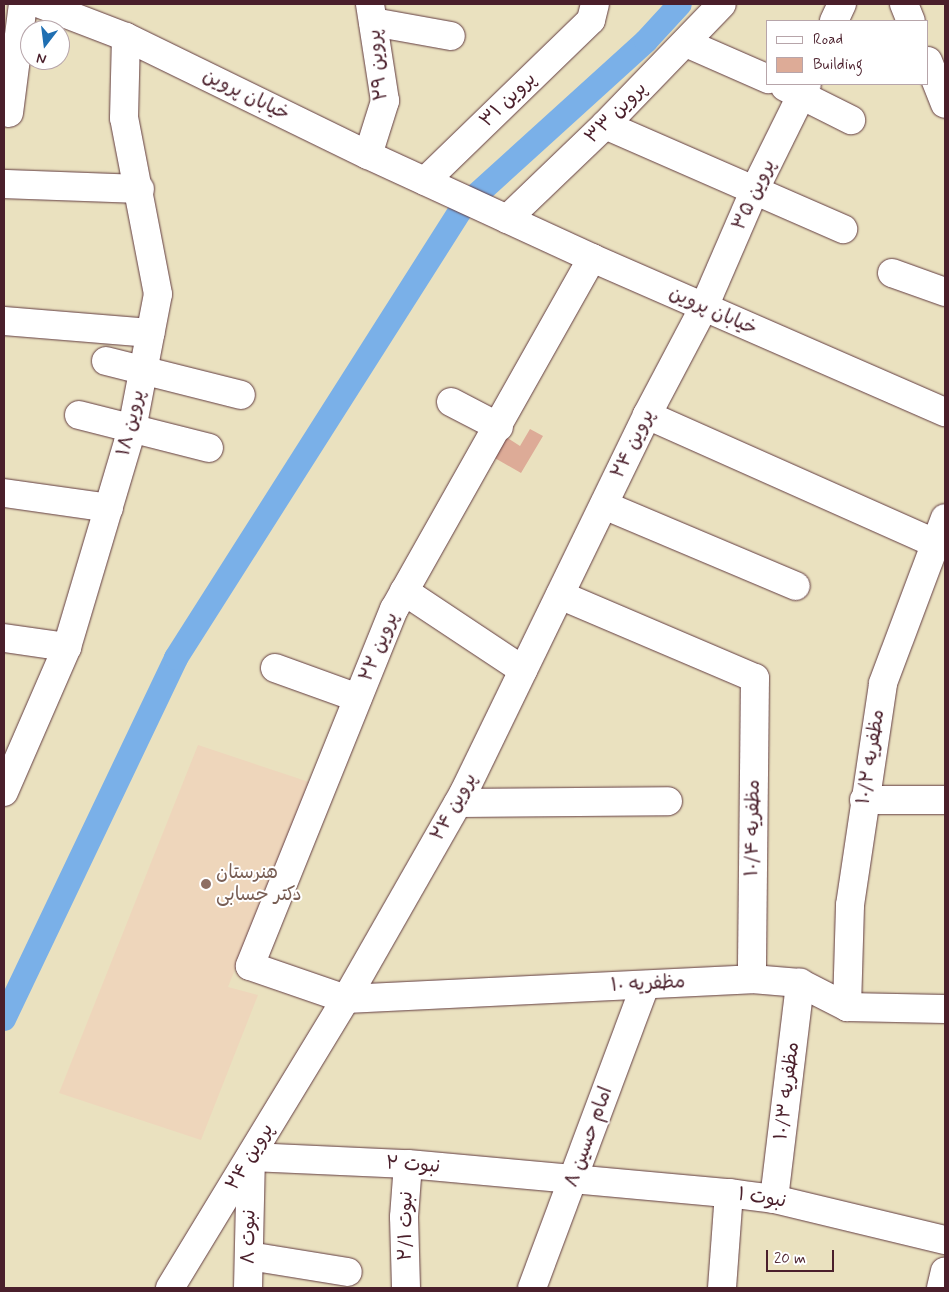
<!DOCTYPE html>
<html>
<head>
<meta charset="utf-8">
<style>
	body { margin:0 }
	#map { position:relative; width:949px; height:1292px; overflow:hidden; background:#eae1bf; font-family:Mynerve,"Playpen Sans Arabic",sans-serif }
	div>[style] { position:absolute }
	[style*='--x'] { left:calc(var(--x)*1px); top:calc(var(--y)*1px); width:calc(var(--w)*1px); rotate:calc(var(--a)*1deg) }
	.built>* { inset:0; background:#eed6bb }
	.canal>* { height:24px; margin:-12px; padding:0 12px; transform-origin:12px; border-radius:12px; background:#7ab0e8 }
	.building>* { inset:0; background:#ddab97 }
	.roads { filter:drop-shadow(0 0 1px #623c41) drop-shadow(0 0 1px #623c41) }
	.minor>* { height:28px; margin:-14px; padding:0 14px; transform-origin:14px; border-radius:14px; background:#fff }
	.dots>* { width:14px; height:14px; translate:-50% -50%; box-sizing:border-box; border:2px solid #fff; border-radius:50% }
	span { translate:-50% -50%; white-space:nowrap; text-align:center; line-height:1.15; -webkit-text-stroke:4px #fff; paint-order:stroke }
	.street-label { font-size:19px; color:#4a1f2b }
	.education-label { font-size:19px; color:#785e54 }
	.left { translate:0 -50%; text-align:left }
	.frame { position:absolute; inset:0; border:5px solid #4a1f2b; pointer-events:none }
	.legend { position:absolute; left:766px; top:20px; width:162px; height:65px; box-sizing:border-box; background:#fff; border:1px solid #b7a5aa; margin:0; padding:6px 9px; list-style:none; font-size:15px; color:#4a1f2b }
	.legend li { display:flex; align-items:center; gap:10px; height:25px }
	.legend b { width:25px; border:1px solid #b7a5aa }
	.north { position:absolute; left:20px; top:20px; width:50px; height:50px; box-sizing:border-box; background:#fff; border:1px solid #b7a5aa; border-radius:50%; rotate:195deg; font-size:14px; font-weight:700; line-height:20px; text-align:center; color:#4a1f2b }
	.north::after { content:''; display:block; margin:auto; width:18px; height:22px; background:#1f6fb2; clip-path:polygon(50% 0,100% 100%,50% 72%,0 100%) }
	.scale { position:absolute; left:766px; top:1250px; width:68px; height:22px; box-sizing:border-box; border:2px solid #4a1f2b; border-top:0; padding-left:6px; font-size:15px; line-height:18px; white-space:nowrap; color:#4a1f2b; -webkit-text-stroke:4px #fff; paint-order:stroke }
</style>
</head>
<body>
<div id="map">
	<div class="built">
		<div style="clip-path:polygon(198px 745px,309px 782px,228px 987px,258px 995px,201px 1140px,59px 1093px)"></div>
	</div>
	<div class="canal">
		<div style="--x:4;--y:1019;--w:400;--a:-64.5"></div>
		<div style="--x:176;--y:658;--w:533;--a:-57.56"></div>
		<div style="--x:462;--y:208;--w:248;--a:-42.2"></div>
		<div style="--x:646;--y:41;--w:50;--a:-47.4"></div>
	</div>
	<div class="building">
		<div style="clip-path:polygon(530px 429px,543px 436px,521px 473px,493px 457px,506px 437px,520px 446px)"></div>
	</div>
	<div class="roads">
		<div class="minor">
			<div style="--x:40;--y:4;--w:92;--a:21"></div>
			<div style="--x:126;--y:37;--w:269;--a:26"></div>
			<div style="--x:368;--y:155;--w:247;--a:24.7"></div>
			<div style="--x:592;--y:258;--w:385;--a:23.6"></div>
			<div style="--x:904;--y:4;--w:18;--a:68"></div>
			<div style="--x:834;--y:21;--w:19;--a:-65"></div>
			<div style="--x:373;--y:22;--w:79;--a:10.2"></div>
			<div style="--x:686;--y:43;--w:90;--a:23.7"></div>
			<div style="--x:928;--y:61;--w:46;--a:68.4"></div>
			<div style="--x:785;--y:87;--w:74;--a:26.6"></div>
			<div style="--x:9;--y:113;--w:110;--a:-82.7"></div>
			<div style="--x:605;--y:125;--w:260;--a:23.6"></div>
			<div style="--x:368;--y:155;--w:57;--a:-72.5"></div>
			<div style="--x:385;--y:101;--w:98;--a:-98.8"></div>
			<div style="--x:425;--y:181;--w:231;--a:-44.1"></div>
			<div style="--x:591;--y:20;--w:16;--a:-76"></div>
			<div style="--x:4;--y:184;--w:136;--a:2.1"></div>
			<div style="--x:507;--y:219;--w:136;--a:-43.8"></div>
			<div style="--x:605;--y:125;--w:168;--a:-46"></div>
			<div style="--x:592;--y:258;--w:403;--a:119.4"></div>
			<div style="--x:394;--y:609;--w:385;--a:112"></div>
			<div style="--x:250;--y:966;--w:102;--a:19"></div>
			<div style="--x:346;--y:999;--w:406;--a:-2.8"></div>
			<div style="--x:752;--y:979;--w:48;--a:4.8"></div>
			<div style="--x:800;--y:983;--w:53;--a:27.1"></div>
			<div style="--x:847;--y:1007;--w:98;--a:1.2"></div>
			<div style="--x:892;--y:273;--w:56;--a:19.7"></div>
			<div style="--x:4;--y:321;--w:147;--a:4.7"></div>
			<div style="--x:106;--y:361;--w:139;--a:14.1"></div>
			<div style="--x:451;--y:402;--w:54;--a:27.5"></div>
			<div style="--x:79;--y:415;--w:134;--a:14.2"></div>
			<div style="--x:647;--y:415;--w:315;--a:24"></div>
			<div style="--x:4;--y:493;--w:106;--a:8.1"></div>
			<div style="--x:604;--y:505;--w:208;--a:22.9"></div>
			<div style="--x:404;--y:591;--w:143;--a:33.6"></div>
			<div style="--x:560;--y:595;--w:212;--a:23.1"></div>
			<div style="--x:755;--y:678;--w:301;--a:90.6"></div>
			<div style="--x:4;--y:638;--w:64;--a:8.1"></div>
			<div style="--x:275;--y:668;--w:88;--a:19.9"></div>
			<div style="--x:4;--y:792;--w:158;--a:-66.5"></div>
			<div style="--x:67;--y:647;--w:227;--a:-73.4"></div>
			<div style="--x:132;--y:429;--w:137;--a:-79.1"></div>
			<div style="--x:158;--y:294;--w:179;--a:-100.9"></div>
			<div style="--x:124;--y:118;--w:81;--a:-88.6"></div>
			<div style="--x:864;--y:800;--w:81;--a:0"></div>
			<div style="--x:458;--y:803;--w:210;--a:-0.5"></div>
			<div style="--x:847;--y:1007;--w:102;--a:-88.3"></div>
			<div style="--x:850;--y:905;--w:224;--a:-81.5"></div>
			<div style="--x:883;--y:683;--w:176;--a:-69.4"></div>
			<div style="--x:774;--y:1199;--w:218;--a:-83.1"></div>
			<div style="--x:249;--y:1256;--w:100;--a:9.2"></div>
			<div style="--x:170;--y:1288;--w:338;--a:-58.7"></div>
			<div style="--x:346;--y:999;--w:238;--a:-60.3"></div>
			<div style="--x:464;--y:792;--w:419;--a:-64.1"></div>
			<div style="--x:647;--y:415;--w:122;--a:-62.2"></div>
			<div style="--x:704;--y:307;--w:129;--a:-66.6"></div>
			<div style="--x:755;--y:189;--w:117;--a:-63.7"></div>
			<div style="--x:248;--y:1288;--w:131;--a:-88.7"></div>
			<div style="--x:251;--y:1157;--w:157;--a:2.6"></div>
			<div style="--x:408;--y:1164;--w:322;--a:5.2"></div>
			<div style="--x:729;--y:1193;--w:45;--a:7.6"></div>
			<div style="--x:774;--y:1199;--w:176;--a:13.5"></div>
			<div style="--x:406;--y:1288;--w:71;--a:-91.6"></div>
			<div style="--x:404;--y:1217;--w:53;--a:-85.7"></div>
			<div style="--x:532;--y:1288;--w:323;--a:-69.5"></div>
			<div style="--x:722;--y:1288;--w:95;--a:-85.8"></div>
			<div style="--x:941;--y:1288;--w:17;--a:-77"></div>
		</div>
	</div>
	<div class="dots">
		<div style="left:206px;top:884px;background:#8d6e63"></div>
	</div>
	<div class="street-label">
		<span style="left:378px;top:65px;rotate:-96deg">پروین ۲۹</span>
		<span style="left:246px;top:95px;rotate:26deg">خیابان پروین</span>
		<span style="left:508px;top:100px;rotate:-44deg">پروین ۳۱</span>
		<span style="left:616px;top:113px;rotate:-45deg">پروین ۳۳</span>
		<span style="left:754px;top:195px;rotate:-65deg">پروین ۳۵</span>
		<span style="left:713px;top:311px;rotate:24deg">خیابان پروین</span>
		<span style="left:131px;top:423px;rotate:-77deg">پروین ۱۸</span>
		<span style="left:633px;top:444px;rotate:-64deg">پروین ۲۴</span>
		<span style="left:379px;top:647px;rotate:-68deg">پروین ۲۲</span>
		<span style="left:871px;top:757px;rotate:-81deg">مظفریه ۱۰/۲</span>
		<span style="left:454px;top:807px;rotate:-61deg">پروین ۲۴</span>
		<span style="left:753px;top:828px;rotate:-89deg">مظفریه ۱۰/۴</span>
		<span style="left:648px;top:984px;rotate:-3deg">مظفریه ۱۰</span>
		<span style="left:787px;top:1091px;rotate:-83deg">مظفریه ۱۰/۳</span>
		<span style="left:589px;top:1137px;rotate:-70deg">امام حسین ۸</span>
		<span style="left:250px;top:1157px;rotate:-59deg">پروین ۲۴</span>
		<span style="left:413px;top:1165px;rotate:4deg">نبوت ۲</span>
		<span style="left:762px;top:1198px;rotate:9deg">نبوت ۱</span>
		<span style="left:406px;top:1226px;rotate:-89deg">نبوت ۲/۱</span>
		<span style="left:249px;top:1237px;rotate:-89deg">نبوت ۸</span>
	</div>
	<div class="education-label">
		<span class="left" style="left:216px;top:884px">هنرستان<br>دکتر حسابی</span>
	</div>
	<div class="frame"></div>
	<ul class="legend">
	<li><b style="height:6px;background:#fff"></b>Road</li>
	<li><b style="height:14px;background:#ddab97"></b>Building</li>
	</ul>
	<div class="north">N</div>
	<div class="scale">20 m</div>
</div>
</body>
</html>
